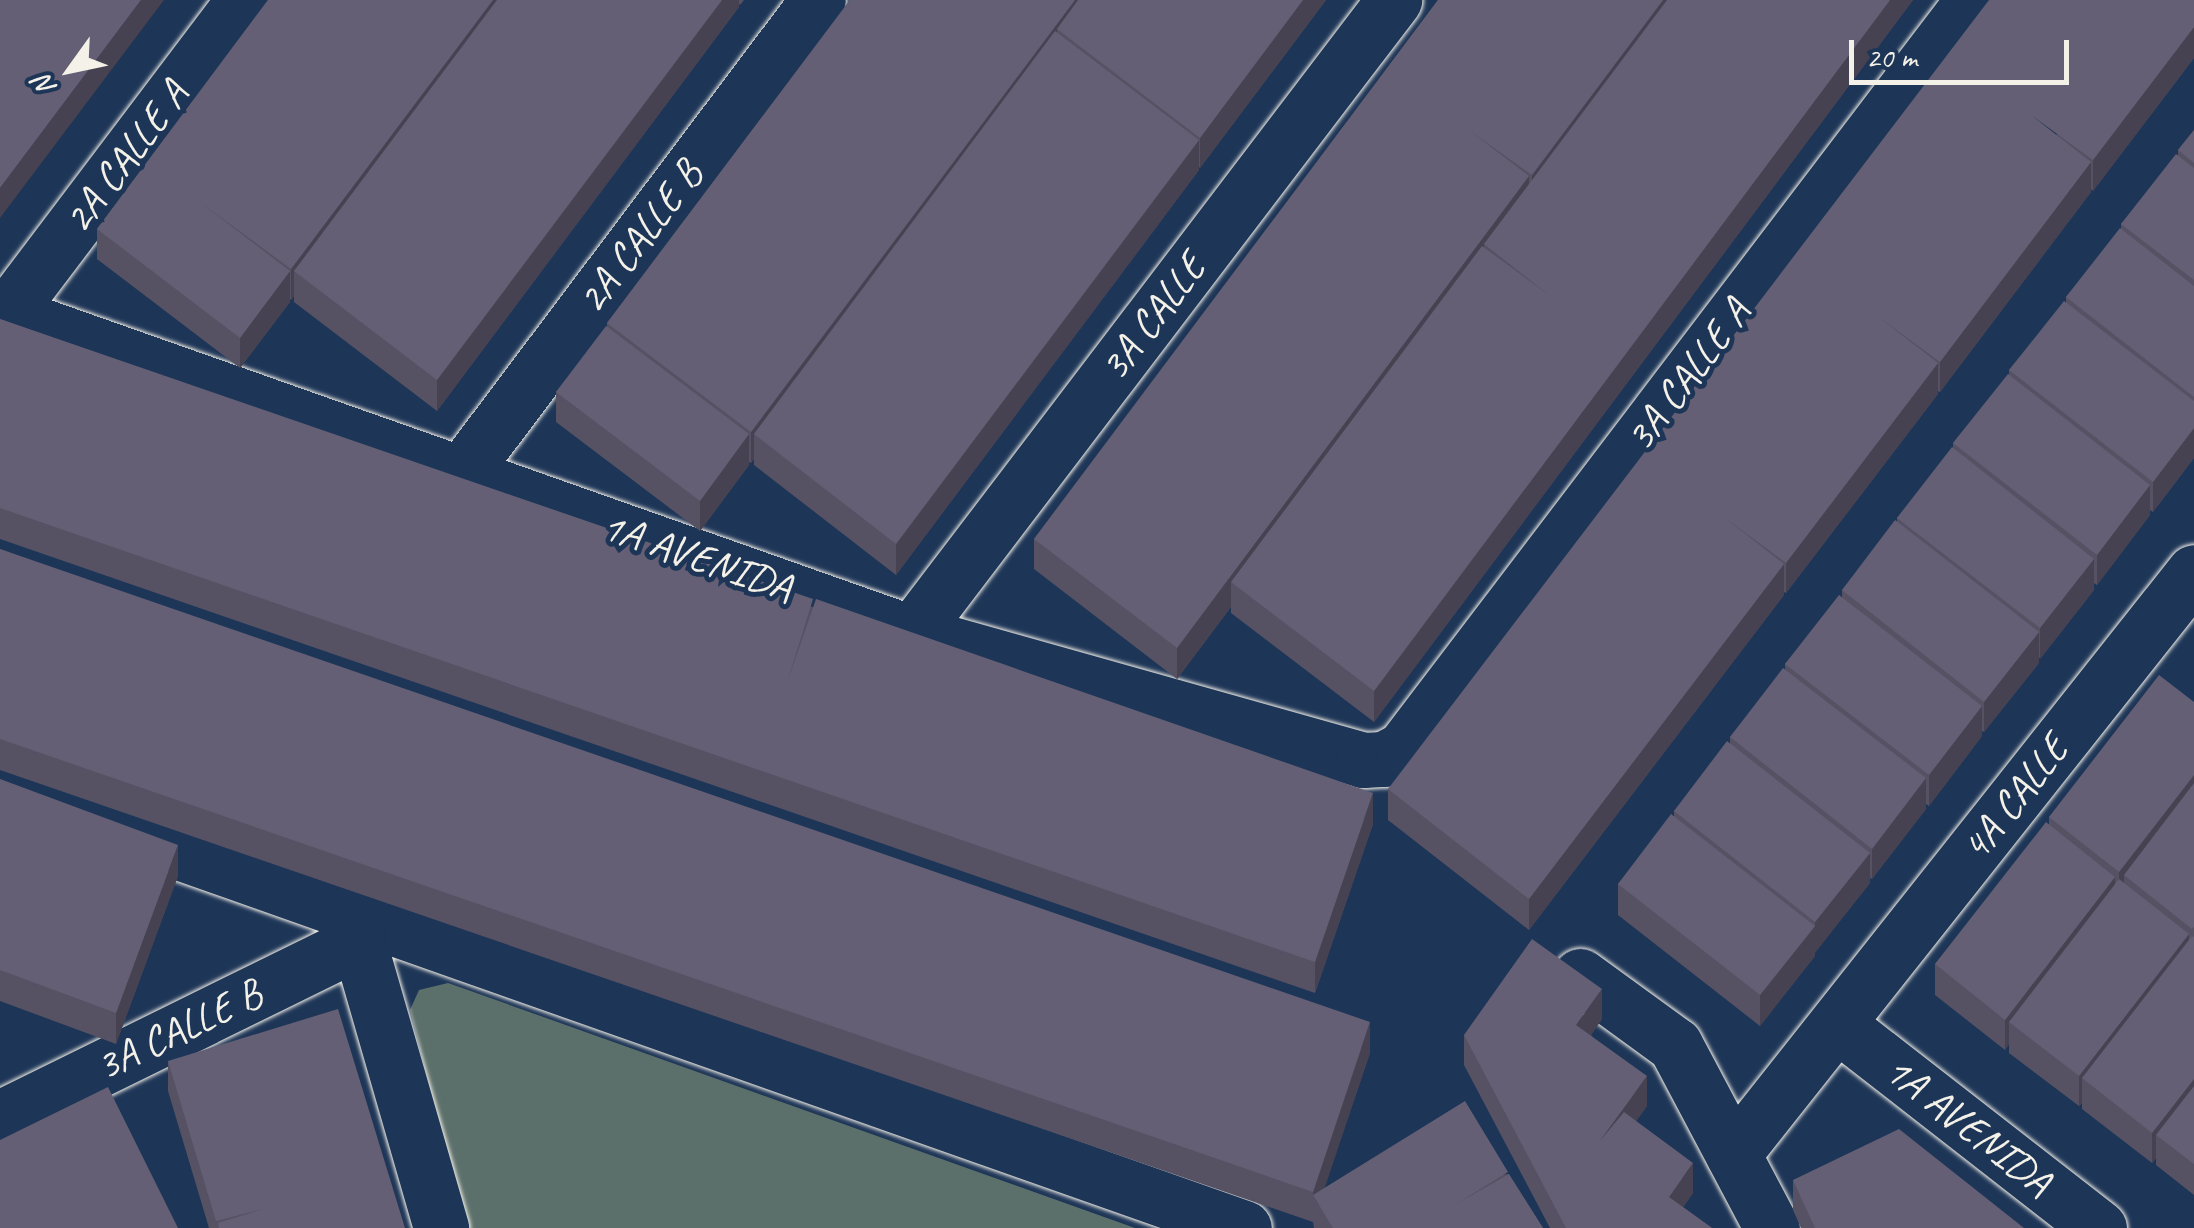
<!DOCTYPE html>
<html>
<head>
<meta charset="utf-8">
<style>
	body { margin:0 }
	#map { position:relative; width:2194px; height:1228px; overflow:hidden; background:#1d3557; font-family:Caveat,sans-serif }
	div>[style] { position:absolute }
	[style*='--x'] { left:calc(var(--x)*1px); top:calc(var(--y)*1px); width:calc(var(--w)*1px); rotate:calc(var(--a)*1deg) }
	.green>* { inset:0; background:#5c706b }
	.roads { filter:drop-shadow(0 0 2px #f4f1e8) drop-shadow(0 0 2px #f4f1e8) }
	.minor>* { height:55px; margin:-27.5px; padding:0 27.5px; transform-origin:27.5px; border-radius:27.5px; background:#1d3557 }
	.wall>* { inset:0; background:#565264 }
	.shaded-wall>* { inset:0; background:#464251 }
	.building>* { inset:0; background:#645f74 }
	span { translate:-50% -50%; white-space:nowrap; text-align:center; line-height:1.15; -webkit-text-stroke:10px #1d3557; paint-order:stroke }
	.street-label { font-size:42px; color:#f4f1e8 }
	.north { position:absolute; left:20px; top:20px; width:100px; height:100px; -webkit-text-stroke:8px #1d3557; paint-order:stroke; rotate:237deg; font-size:28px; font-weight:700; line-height:40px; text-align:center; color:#f4f1e8 }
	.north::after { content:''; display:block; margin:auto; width:35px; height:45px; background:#f4f1e8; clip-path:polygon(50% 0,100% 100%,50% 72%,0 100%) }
	.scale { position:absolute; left:1849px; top:40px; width:220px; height:45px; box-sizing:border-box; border:5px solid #f4f1e8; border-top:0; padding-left:12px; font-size:30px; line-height:35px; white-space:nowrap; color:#f4f1e8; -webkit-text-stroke:8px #1d3557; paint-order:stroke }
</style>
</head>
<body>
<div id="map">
	<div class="green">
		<div style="clip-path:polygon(448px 983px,1135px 1228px,466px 1228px,410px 1010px,419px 990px)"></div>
	</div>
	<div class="roads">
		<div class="minor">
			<div style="--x:0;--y:311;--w:967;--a:19.45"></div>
			<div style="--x:912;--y:633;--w:469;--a:15.7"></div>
			<div style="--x:1363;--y:760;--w:21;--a:-3"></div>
			<div style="--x:1384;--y:759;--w:21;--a:-28"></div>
			<div style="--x:1403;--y:749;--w:941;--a:-52.73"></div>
			<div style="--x:7;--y:313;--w:393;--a:-52.9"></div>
			<div style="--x:461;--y:474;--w:593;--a:-53.01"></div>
			<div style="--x:912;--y:633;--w:796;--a:-52.71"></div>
			<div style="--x:0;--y:789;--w:1319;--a:19.44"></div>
			<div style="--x:350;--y:912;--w:329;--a:73.9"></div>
			<div style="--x:1580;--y:976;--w:117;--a:36"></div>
			<div style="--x:1675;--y:1045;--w:207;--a:62.1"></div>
			<div style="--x:1837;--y:1024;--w:332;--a:37.9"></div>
			<div style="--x:0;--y:1118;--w:399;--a:-26.2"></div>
			<div style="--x:1733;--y:1154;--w:742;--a:-51.62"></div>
		</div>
	</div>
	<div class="wall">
		<div style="clip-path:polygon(268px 0,744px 0,740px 5px,739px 4px,739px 7px,437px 411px,294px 302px,294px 296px,291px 300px,290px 299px,290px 302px,240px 368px,97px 259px,97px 229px)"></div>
		<div style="clip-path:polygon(850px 0,1326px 0,1200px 168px,1199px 167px,1199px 170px,896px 575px,754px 465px,754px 459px,751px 463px,749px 462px,749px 465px,700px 531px,556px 422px,556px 392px,607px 327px,607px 323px)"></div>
		<div style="clip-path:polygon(1438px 0,1913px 0,1374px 722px,1231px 613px,1231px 607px,1177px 679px,1034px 569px,1034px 539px)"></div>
		<div style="clip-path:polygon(2194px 0,2194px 58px,2093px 191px,2091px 189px,2091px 192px,1940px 392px,1938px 391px,1938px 394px,1786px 593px,1784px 592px,1784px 595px,1529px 930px,1388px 820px,1388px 789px)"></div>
		<div style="clip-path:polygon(2194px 130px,2194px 458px,2153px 512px,2150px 510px,2150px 515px,2097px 585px,2094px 583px,2094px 590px,2040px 659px,2039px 657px,2039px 663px,1984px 732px,1982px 731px,1982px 736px,1929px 806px,1926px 804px,1926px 809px,1872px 879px,1870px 878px,1870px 883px,1815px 952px,1815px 956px,1760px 1026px,1618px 915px,1618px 884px,1674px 816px,1674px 811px,1730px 743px,1730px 737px,1785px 669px,1785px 664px,1842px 597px,1842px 590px,1897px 522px,1897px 518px,1953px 448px,1953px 443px,2009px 374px,2009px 370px,2066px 302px,2066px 297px,2121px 229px,2121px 224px,2178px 156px,2178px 150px)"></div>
		<div style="clip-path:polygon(0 319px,813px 607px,1373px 824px,1315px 993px,0 539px)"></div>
		<div style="clip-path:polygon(0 549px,1370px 1053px,1324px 1188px,1508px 1174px,1543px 1228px,1314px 1228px,1313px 1222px,0 770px)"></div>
		<div style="clip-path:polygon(2194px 702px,2194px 1195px,2156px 1165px,2156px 1158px,2152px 1163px,2082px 1109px,2082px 1103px,2079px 1106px,2009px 1053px,2009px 1044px,2005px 1050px,1935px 995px,1935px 964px,2049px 824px,2049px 817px)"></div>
		<div style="clip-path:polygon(0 779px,178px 876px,116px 1044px,0 1001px)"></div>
		<div style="clip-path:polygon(1602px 1019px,1591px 1035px,1647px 1106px,1636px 1121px,1693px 1193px,1683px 1207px,1712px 1228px,1550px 1228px,1464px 1065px,1464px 1035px)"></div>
		<div style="clip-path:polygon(168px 1061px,405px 1228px,209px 1228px,168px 1091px)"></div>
		<div style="clip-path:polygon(1793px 1180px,2024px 1228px,1801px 1228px,1793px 1210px)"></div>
	</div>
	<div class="shaded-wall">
		<div style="clip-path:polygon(141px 0,164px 0,0 218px,0 188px)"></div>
		<div style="clip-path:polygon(493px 0,516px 0,294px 271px,294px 296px,291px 300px,291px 269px)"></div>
		<div style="clip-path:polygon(722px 0,739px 0,739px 7px,437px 411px,437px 380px)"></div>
		<div style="clip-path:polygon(1075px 0,1098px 0,1057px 29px,1057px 55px,754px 434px,754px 459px,751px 463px,751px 432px)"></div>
		<div style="clip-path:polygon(1303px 0,1326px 0,1200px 168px,1200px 138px)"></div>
		<div style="clip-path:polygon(1663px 0,1686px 0,1532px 206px,1532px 175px)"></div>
		<div style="clip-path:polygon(1890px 0,1913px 0,1374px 722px,1374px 691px)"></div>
		<div style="clip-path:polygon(2194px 27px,2194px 58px,2093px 191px,2093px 160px)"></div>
		<div style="clip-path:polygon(1199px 140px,1199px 170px,896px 575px,896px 544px)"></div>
		<div style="clip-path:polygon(2091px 162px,2091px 192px,1940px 392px,1940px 362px)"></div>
		<div style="clip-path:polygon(1529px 176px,1529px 207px,1484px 244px,1484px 268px,1231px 582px,1231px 607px,1177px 679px,1177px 648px)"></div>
		<div style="clip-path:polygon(290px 271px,290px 302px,240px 368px,240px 338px)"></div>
		<div style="clip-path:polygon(1938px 363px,1938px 394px,1786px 593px,1786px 563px)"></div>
		<div style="clip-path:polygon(2194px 428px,2194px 458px,2153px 512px,2153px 482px)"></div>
		<div style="clip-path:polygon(749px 434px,749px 465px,700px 531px,700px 501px)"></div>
		<div style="clip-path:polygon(2150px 485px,2150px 515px,2097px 585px,2097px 555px)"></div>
		<div style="clip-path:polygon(2094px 559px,2094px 590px,2040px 659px,2040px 628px)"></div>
		<div style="clip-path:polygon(1784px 564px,1784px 595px,1529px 930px,1529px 899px)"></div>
		<div style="clip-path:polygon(2039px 632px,2039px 663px,1984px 732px,1984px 702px)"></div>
		<div style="clip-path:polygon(1982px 706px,1982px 736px,1929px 806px,1929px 775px)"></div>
		<div style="clip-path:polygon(2194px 775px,2194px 806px,2124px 875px,2124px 897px,2119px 903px,2119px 872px)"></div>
		<div style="clip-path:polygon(1926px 778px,1926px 809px,1872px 879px,1872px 849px)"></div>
		<div style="clip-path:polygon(1373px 793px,1373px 824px,1315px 993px,1315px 962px)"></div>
		<div style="clip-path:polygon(178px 845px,178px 876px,116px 1044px,116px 1013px)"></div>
		<div style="clip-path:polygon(1870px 853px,1870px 883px,1815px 953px,1815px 922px)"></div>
		<div style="clip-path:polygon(2115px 877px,2115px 908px,2009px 1022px,2009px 1044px,2005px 1050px,2005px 1020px)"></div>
		<div style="clip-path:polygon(1815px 926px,1815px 956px,1760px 1026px,1760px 995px)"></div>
		<div style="clip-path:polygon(2189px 934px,2189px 964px,2082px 1078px,2082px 1103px,2079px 1106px,2079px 1076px)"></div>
		<div style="clip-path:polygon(1602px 989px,1602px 1019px,1576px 1056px,1576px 1025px)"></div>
		<div style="clip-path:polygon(1370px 1022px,1370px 1053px,1319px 1205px,1313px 1195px,1313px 1223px,1313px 1192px)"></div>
		<div style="clip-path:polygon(1647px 1076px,1647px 1106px,1599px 1173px,1599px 1142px)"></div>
		<div style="clip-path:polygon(2194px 1079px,2194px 1110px,2156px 1135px,2156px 1158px,2152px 1163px,2152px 1133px)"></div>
		<div style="clip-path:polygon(1693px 1163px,1693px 1193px,1669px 1228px,1669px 1197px)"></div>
	</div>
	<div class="building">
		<div style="clip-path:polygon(0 0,141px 0,0 188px)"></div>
		<div style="clip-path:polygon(268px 0,493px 0,291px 269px,200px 202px,290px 271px,240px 338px,97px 229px)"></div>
		<div style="clip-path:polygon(497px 0,722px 0,437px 380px,294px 271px)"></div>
		<div style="clip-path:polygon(850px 0,1075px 0,751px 432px,607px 323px)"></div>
		<div style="clip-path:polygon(1078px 0,1303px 0,1200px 138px,1057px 29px)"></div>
		<div style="clip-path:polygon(1438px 0,1663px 0,1532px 175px,1470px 131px,1529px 176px,1177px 648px,1034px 539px)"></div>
		<div style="clip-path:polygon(1667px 0,1890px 0,1374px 691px,1231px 582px,1482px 246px,1550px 296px,1484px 244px)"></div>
		<div style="clip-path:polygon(1989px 0,2194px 0,2194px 27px,2093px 160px,2031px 115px,2091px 162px,1940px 362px,1876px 315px,1938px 363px,1786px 563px,1725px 518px,1784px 564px,1529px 899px,1388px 789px)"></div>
		<div style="clip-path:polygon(1055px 31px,1199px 140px,896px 544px,754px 434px)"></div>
		<div style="clip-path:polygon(2194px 130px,2194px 163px,2178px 150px)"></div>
		<div style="clip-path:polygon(2176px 154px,2194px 168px,2194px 280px,2121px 224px)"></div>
		<div style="clip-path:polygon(2120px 228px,2194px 286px,2194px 397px,2066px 297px)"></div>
		<div style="clip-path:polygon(2064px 301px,2194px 401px,2194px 428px,2153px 482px,2009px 370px)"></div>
		<div style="clip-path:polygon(0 319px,813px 599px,787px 683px,816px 599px,1373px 793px,1315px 962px,0 508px)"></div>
		<div style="clip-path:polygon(606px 326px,749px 434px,700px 501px,556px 392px)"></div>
		<div style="clip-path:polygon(2008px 374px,2150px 485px,2097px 555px,1953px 443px)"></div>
		<div style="clip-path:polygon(1952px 447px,2094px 559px,2040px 628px,1897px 518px)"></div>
		<div style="clip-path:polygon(1895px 520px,2039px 632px,1984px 702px,1842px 590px)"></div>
		<div style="clip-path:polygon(0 549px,1370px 1022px,1313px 1192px,0 739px)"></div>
		<div style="clip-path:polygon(1839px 595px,1982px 706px,1929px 775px,1785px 664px)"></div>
		<div style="clip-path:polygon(1783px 668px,1926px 778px,1872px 849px,1730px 737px)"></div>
		<div style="clip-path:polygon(2159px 675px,2194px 702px,2194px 775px,2119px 872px,2049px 817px)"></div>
		<div style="clip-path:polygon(1727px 741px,1870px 853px,1815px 922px,1674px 811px)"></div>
		<div style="clip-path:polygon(0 779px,178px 845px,116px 1013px,0 970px)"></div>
		<div style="clip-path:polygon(2194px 783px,2194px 927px,2192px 929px,2124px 875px)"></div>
		<div style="clip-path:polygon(1671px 814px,1815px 926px,1760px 995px,1618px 884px)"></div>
		<div style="clip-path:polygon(2046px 822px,2115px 877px,2005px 1020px,1935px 964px)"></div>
		<div style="clip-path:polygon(2119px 879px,2189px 934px,2079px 1076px,2009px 1022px)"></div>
		<div style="clip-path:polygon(2192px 936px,2194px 937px,2194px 1079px,2152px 1133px,2082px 1078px)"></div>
		<div style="clip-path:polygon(1532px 939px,1602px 989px,1576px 1025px,1647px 1076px,1599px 1142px,1624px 1112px,1693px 1163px,1669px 1197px,1712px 1228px,1566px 1228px,1464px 1035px)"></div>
		<div style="clip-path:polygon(338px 1009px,405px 1228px,219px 1228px,218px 1223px,263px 1209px,216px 1221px,168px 1061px)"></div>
		<div style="clip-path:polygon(2194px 1086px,2194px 1164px,2156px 1135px)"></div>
		<div style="clip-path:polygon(108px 1087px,178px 1228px,0 1228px,0 1140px)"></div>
		<div style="clip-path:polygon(1465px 1101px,1508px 1172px,1456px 1204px,1509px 1174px,1543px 1228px,1333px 1228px,1313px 1195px)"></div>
		<div style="clip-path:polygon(1899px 1129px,2024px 1228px,1815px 1228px,1793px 1180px)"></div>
	</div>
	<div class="street-label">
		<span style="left:126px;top:157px;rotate:-53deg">2A CALLE A</span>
		<span style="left:640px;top:237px;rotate:-53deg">2A CALLE B</span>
		<span style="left:1153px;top:317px;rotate:-53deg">3A CALLE</span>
		<span style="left:1688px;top:375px;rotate:-53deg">3A CALLE A</span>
		<span style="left:697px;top:557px;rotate:19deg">1A AVENIDA</span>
		<span style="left:2015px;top:798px;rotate:-52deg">4A CALLE</span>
		<span style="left:179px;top:1030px;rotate:-26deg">3A CALLE B</span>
		<span style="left:1968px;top:1126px;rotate:38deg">1A AVENIDA</span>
	</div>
	<div class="north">N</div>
	<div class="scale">20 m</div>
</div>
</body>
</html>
